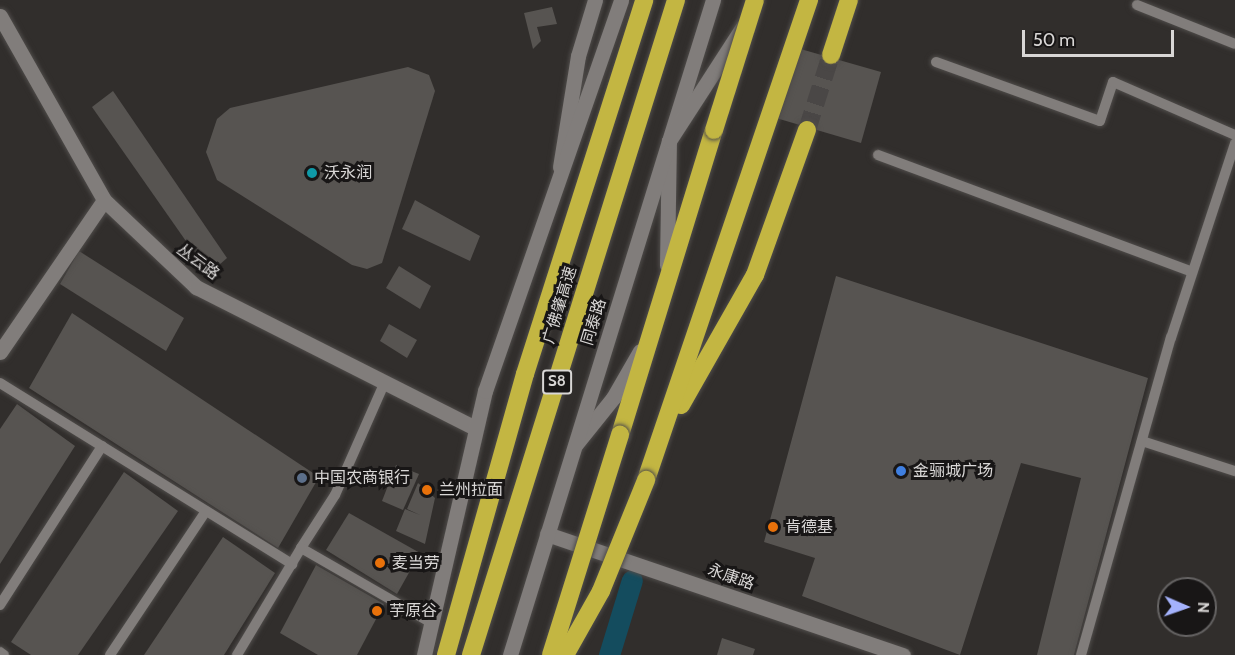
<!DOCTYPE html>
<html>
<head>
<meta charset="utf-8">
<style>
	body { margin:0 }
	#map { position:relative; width:1235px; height:655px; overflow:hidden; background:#312e2c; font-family:Cabin,"Noto Sans SC",sans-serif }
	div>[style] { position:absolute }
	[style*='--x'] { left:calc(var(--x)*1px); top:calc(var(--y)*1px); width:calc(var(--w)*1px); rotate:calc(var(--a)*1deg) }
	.canal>* { height:21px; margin:-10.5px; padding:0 10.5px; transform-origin:10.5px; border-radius:10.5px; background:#144c5e }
	.building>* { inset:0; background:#575451 }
	.motorway-tunnel>* { height:18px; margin-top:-9px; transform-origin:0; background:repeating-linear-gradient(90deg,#4a4746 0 18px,transparent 0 27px) }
	.roads { filter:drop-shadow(0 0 2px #4f4c4a) drop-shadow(0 0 2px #4f4c4a) }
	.service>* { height:10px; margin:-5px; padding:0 5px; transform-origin:5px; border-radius:5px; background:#817d7b }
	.minor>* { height:15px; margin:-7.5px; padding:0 7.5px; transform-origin:7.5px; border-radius:7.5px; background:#817d7b }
	.tertiary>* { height:15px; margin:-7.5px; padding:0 7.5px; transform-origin:7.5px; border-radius:7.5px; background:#817d7b }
	.secondary>* { height:15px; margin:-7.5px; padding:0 7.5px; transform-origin:7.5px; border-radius:7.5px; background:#817d7b }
	.motorway>* { height:18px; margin:-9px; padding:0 9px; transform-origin:9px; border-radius:9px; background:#c3b642 }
	.bridges { filter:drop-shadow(0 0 2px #4f4c4a) drop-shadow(0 0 2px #4f4c4a) }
	.motorway-bridge>* { height:18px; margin:-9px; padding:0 9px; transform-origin:9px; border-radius:9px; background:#c3b642 }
	.dots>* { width:16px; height:16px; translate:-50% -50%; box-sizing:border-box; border:3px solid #181616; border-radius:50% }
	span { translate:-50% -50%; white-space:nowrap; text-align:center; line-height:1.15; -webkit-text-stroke:6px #181616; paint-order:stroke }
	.shield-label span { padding:2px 4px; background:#181616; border:2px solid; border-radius:4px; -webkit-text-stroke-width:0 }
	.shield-label { font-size:15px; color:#d9d7d6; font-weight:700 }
	.poi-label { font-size:16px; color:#d9d7d6 }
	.left { translate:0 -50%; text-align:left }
	.street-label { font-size:16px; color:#d9d7d6 }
	.north { position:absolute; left:1157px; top:577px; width:60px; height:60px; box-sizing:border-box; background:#181616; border:2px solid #656363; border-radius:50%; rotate:92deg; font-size:16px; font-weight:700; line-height:24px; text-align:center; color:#d9d7d6 }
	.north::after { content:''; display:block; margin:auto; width:21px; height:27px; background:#a4b2fc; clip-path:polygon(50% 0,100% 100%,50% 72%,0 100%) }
	.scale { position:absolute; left:1022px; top:30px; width:152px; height:27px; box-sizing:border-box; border:3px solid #d9d7d6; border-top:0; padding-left:8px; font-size:18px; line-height:21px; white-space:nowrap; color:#d9d7d6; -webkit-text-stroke:4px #181616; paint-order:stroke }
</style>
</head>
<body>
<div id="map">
	<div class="canal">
		<div style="--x:609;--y:655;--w:78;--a:-73"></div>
	</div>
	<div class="building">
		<div style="clip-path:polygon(552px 7px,557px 24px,537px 27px,541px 41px,533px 49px,524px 13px)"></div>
		<div style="clip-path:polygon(797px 48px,881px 72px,861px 143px,776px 118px)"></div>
		<div style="clip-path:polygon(408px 67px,429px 75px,435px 91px,382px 263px,367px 269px,352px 265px,217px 180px,206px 152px,217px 119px,230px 108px)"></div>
		<div style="clip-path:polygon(113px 91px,227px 258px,209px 274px,92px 107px)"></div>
		<div style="clip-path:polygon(415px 200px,480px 236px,470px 261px,402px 229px)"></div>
		<div style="clip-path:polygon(79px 251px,184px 318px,166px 351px,60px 284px)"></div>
		<div style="clip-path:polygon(399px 266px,431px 286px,420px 309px,386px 288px)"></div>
		<div style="clip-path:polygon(836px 276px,1148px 378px,1074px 655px,1037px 655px,1081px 478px,1021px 463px,960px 655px,802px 596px,815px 558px,764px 542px)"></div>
		<div style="clip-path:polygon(72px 313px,319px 477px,278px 548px,29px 388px)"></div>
		<div style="clip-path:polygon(389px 324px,417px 340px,407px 358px,380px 341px)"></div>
		<div style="clip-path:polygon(17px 404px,75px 446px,0 564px,0 429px)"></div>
		<div style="clip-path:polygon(396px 465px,419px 474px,403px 510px,382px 501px)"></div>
		<div style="clip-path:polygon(124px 472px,178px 511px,78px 655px,31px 655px,11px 642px)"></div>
		<div style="clip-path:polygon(418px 483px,435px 498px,425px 544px,396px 531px,405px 509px,420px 515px,407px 509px)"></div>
		<div style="clip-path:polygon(349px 513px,420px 553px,397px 594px,326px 550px)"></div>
		<div style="clip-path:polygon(223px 537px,275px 573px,224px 655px,144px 655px)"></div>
		<div style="clip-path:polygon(316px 565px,384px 604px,357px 655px,318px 655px,280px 633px)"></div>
		<div style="clip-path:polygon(722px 638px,755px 649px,753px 655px,717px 655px)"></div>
	</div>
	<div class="motorway-tunnel">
		<div style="--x:807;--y:130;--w:79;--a:-72.3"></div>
	</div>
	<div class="roads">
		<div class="service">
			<div style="--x:1137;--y:5;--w:105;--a:21.7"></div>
			<div style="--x:936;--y:62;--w:174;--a:19.8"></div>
			<div style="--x:1100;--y:121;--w:41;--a:-71.6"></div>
			<div style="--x:1113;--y:82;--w:133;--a:23.5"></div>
			<div style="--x:878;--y:155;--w:335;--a:20.4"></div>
			<div style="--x:0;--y:383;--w:344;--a:31.8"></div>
			<div style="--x:384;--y:384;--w:121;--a:113.8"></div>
			<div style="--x:335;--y:495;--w:63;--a:122.7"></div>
			<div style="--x:301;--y:548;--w:152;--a:29.9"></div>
			<div style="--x:1142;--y:441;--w:98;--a:17.9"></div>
			<div style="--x:0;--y:605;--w:189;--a:-57.3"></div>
			<div style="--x:0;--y:652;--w:5;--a:37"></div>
			<div style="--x:110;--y:655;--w:173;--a:-56.3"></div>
			<div style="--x:237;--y:655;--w:125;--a:-59.1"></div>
			<div style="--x:1081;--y:655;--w:330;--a:-74.2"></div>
			<div style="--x:1171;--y:338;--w:205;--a:-71.8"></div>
		</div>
		<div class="minor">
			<div style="--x:0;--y:352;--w:184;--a:-55.6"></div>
			<div style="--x:547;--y:534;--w:376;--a:18.8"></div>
		</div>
		<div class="tertiary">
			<div style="--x:0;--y:16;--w:211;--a:60.5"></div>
			<div style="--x:104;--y:200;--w:127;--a:43.4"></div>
			<div style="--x:196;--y:287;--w:313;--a:26.8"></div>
			<div style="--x:560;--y:167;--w:112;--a:-80.8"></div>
			<div style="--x:578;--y:56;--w:59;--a:-73.1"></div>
			<div style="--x:667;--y:265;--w:124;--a:-89.1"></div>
			<div style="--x:669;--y:141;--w:148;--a:-72.7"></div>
			<div style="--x:576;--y:444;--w:59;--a:-51.2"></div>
			<div style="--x:613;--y:398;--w:54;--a:-60.1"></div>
		</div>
		<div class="secondary">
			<div style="--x:424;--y:655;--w:271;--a:-77"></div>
			<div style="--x:485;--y:391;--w:414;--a:-70.8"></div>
			<div style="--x:510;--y:655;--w:538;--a:-72.81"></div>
			<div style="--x:669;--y:141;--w:135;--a:-57.1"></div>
		</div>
		<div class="motorway">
			<div style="--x:831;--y:55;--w:58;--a:-71.9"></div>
			<div style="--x:681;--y:405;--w:150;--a:-60.4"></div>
			<div style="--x:755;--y:275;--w:154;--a:-70.3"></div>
			<div style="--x:620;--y:435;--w:319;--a:-72.9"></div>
			<div style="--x:646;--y:480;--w:507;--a:-71.24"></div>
			<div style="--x:446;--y:655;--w:292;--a:-74.3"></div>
			<div style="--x:525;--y:374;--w:392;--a:-72.3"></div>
			<div style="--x:471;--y:655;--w:686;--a:-72.62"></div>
		</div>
	</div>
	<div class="bridges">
		<div class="motorway-bridge">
			<div style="--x:714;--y:130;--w:136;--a:-72.5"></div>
			<div style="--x:551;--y:655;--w:231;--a:-72.6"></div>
			<div style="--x:565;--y:655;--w:73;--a:-60.6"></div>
			<div style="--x:601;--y:591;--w:120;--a:-67.9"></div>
		</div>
	</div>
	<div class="dots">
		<div style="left:312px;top:173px;background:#0f9aa8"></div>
		<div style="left:901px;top:471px;background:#3f7fe0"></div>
		<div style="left:302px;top:478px;background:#5c6f8a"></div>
		<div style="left:427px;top:490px;background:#e8710a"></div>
		<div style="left:773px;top:527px;background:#e8710a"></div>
		<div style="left:380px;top:563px;background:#e8710a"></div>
		<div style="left:377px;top:611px;background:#e8710a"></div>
	</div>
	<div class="shield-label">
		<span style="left:557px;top:382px">S8</span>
	</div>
	<div class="poi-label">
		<span class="left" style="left:324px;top:173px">沃永润</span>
		<span class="left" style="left:913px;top:471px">金骊城广场</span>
		<span class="left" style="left:314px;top:478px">中国农商银行</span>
		<span class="left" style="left:439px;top:490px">兰州拉面</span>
		<span class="left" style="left:785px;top:527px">肯德基</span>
		<span class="left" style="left:392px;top:563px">麦当劳</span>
		<span class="left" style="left:389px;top:611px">芋原谷</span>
	</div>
	<div class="street-label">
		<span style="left:198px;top:262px;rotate:37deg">丛云路</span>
		<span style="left:560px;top:305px;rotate:-73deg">广佛肇高速</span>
		<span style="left:594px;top:322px;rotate:-73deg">同泰路</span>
		<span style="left:731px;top:577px;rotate:19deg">永康路</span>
	</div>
	<div class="north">N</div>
	<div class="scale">50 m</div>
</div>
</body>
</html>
